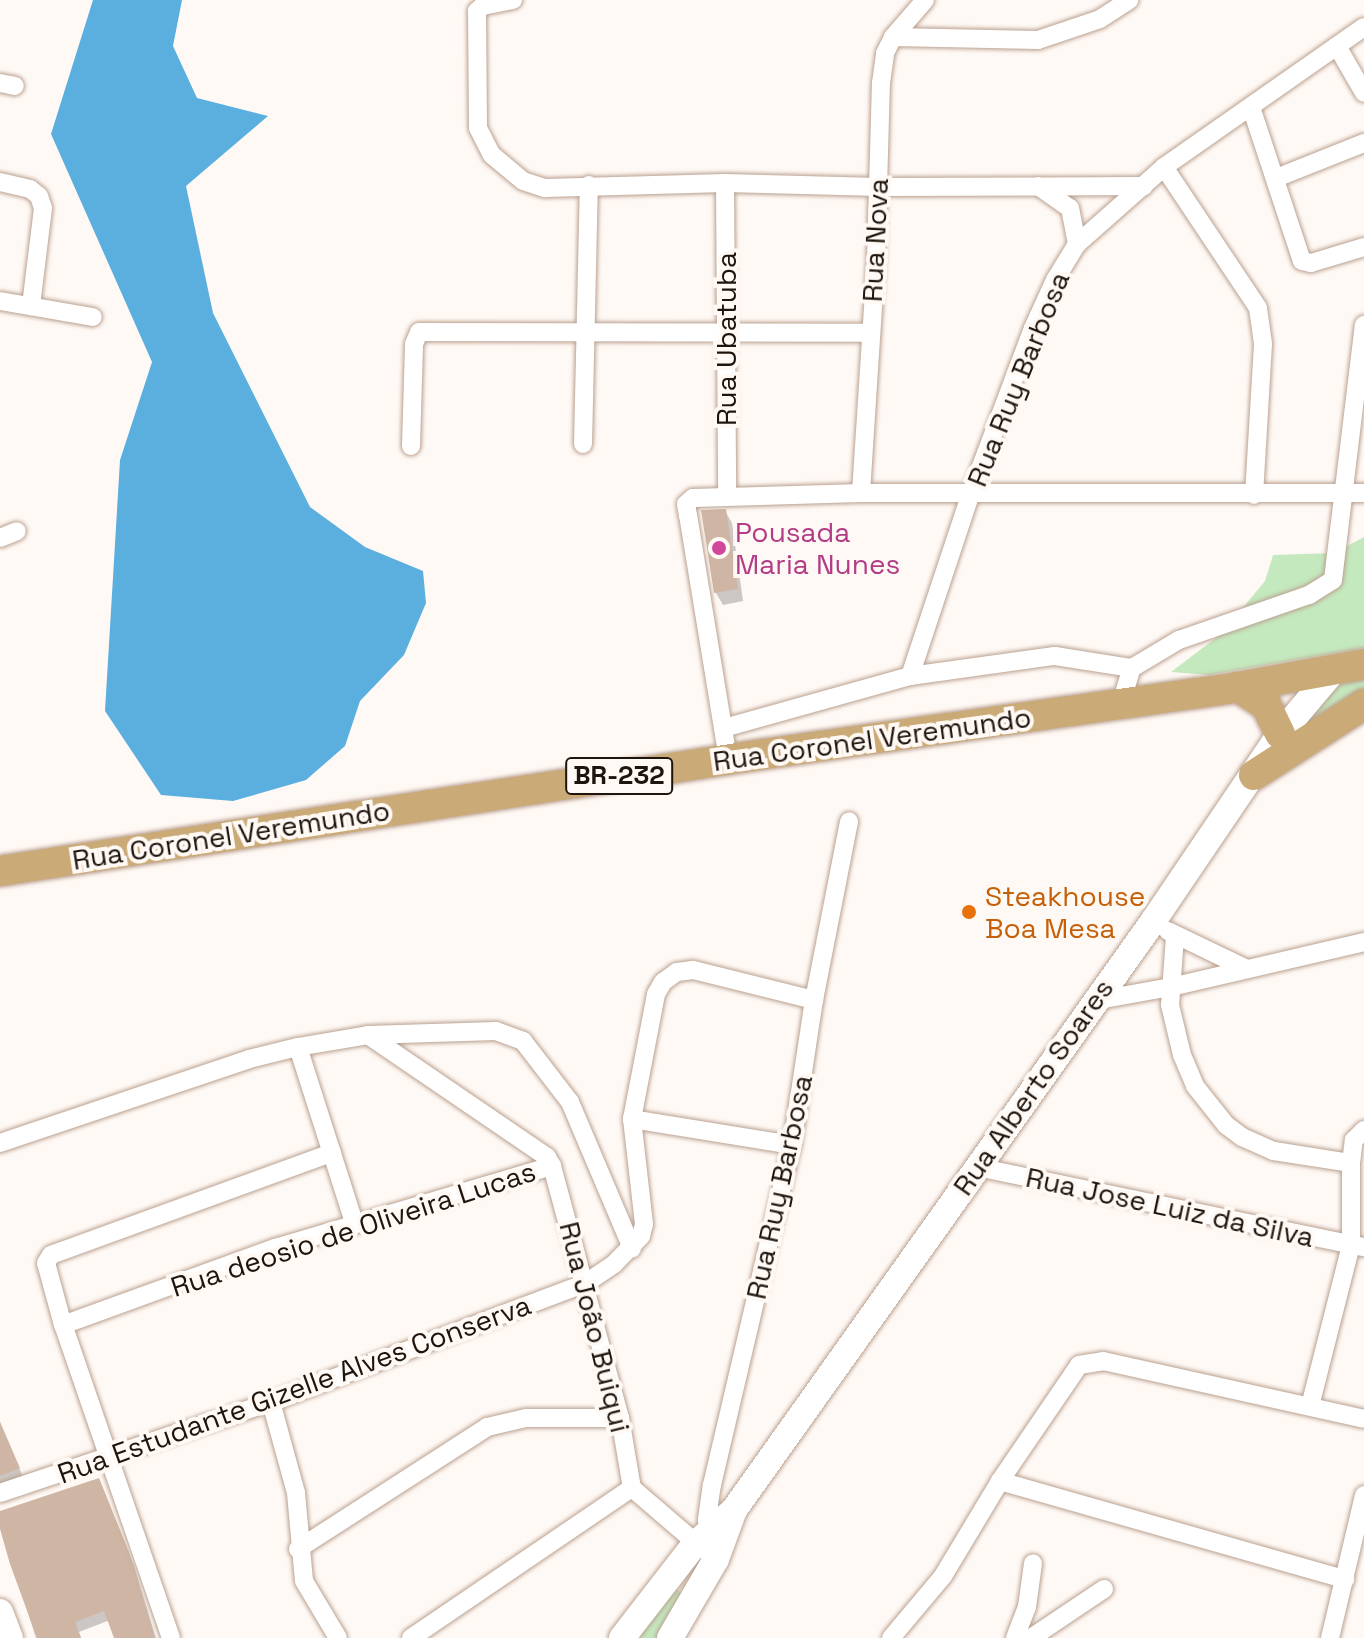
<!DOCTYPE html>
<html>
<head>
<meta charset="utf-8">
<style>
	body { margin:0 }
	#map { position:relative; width:1364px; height:1638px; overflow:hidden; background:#fff9f5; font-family:"Space Grotesk",sans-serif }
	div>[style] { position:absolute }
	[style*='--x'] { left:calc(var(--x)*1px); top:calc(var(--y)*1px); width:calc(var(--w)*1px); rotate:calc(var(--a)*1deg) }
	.green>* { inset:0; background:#c5e9bf }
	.water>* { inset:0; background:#5bafdf }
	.shadow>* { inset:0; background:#0003 }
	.building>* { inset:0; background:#cfb5a3 }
	.roads { filter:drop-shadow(0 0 2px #baa18f) drop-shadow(0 0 2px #baa18f) }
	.minor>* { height:18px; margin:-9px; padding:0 9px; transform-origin:9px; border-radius:9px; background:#fff }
	.secondary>* { height:26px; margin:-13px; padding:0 13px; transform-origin:13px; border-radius:13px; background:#fff }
	.trunk>* { height:30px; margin:-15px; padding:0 15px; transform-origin:15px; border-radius:15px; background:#caaa76 }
	.dots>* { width:22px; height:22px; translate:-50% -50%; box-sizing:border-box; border:4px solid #fff9f5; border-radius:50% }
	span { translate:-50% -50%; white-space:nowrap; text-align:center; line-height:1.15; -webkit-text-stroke:8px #fff9f5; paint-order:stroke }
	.shield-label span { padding:2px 6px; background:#fff9f5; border:2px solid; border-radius:6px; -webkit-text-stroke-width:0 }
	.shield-label { font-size:26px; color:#1d140d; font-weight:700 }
	.street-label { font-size:28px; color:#1d140d }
	.hotel-label { font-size:28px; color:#b23c85 }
	.left { translate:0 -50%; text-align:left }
	.food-label { font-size:28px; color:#c56008 }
</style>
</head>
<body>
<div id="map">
	<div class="green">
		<div style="clip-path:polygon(1364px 537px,1364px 648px,1209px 675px,1171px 672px,1221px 634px,1265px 581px,1273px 555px,1334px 553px)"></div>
		<div style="clip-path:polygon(1364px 669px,1364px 690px,1265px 759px,1346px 672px)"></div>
		<div style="clip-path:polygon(676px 1589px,683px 1594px,661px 1638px,627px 1638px)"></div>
	</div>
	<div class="water">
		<div style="clip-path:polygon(93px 0,182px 0,173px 46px,197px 98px,268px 116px,186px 186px,213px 313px,310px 507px,365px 547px,423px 571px,426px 603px,404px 655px,360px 701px,345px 746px,306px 780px,233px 801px,161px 795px,105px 711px,120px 460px,152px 362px,51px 134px)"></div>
	</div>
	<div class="shadow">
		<div style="clip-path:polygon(725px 511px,732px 523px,743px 601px,723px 605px,716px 593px)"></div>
		<div style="clip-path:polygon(0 1422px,23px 1477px,0 1487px)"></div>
		<div style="clip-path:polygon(98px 1480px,134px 1565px,156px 1638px,116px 1638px,110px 1620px,79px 1632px,81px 1638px,36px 1638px,0 1525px,0 1513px)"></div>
	</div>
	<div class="building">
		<div style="clip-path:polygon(726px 509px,738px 589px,714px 593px,701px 510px)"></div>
		<div style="clip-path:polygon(0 1422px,20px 1468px,0 1476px)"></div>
		<div style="clip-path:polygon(99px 1478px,129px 1552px,155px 1638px,114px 1638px,104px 1611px,75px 1622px,81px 1638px,37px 1638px,10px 1564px,0 1529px,0 1511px)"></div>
	</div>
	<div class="roads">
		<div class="minor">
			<div style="--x:513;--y:0;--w:31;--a:169"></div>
			<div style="--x:483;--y:6;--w:8;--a:140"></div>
			<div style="--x:477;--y:11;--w:117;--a:89.5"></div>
			<div style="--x:478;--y:128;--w:30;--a:63"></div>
			<div style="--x:492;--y:155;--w:40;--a:40"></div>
			<div style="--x:523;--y:181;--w:23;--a:18"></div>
			<div style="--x:545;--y:188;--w:180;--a:-1.6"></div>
			<div style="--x:725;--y:183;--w:154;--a:1.5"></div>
			<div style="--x:879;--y:187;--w:265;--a:-0.2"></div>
			<div style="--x:893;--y:37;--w:145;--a:1.2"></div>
			<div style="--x:1038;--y:40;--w:65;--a:-18.7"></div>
			<div style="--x:1100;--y:19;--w:35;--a:-33"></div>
			<div style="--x:1337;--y:46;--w:54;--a:60.1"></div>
			<div style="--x:0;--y:83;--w:15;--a:11"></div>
			<div style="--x:1251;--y:107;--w:162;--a:71.7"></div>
			<div style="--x:1302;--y:261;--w:9;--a:13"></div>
			<div style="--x:1311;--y:263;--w:55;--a:-16.8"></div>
			<div style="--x:1164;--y:167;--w:169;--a:56.3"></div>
			<div style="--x:1258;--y:308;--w:36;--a:82"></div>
			<div style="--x:1263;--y:344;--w:151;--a:93.4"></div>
			<div style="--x:1276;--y:178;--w:95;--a:-21.7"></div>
			<div style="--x:0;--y:182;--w:31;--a:13"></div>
			<div style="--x:30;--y:189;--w:11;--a:38"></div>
			<div style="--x:39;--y:196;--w:13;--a:72"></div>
			<div style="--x:43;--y:208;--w:99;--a:97"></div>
			<div style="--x:725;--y:183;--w:312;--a:89.6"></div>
			<div style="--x:1038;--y:186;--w:39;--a:35"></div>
			<div style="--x:1070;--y:208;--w:37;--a:79"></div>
			<div style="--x:0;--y:301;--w:94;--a:9.8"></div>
			<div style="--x:583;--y:444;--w:259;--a:-88.7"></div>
			<div style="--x:411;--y:446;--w:102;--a:-88.3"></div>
			<div style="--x:414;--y:344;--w:13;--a:-67"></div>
			<div style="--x:419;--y:332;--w:451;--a:0.1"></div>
			<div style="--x:861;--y:493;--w:233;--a:-86.3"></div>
			<div style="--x:876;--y:260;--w:177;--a:-88.4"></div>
			<div style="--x:881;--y:83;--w:30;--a:-82"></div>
			<div style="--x:885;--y:53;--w:18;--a:-63"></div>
			<div style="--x:893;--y:37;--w:49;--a:-49.1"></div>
			<div style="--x:0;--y:538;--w:18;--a:-22"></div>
			<div style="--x:910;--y:676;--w:193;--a:-71.6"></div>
			<div style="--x:971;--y:493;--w:176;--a:-69.4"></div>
			<div style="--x:1033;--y:328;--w:53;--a:-65.4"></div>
			<div style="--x:1055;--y:280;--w:42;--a:-58.6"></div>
			<div style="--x:1077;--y:244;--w:116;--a:-41.5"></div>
			<div style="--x:1164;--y:167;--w:244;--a:-35"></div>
			<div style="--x:1121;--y:703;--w:37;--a:-73"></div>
			<div style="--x:1132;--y:668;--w:55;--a:-30.8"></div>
			<div style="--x:1179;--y:640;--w:138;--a:-19.1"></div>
			<div style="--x:1309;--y:595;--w:28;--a:-32"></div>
			<div style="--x:1333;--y:580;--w:257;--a:-83.1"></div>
			<div style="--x:724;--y:728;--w:193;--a:-15.6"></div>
			<div style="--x:910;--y:676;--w:146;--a:-7.9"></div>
			<div style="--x:1055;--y:656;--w:78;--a:8.9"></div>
			<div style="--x:728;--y:759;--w:246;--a:-99.3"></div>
			<div style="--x:688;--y:516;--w:12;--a:-99"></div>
			<div style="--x:686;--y:504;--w:9;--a:-41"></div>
			<div style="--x:693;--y:498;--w:168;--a:-1.7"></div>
			<div style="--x:861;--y:493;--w:503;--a:0"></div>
			<div style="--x:1168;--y:931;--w:85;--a:25.7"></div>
			<div style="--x:1175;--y:936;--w:69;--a:94.1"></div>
			<div style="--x:1170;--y:1005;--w:51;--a:76.5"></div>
			<div style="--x:1182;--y:1055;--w:34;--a:67"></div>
			<div style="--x:1195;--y:1086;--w:50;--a:51.5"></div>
			<div style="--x:1226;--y:1125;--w:20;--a:37"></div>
			<div style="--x:1242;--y:1137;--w:35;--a:24"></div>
			<div style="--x:1274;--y:1151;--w:78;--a:8.9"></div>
			<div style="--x:1093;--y:1001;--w:79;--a:-10.2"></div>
			<div style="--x:1171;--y:987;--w:198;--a:-13.1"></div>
			<div style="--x:368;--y:1035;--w:217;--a:34.3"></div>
			<div style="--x:547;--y:1157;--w:10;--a:61"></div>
			<div style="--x:552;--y:1166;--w:261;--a:74.9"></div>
			<div style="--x:620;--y:1418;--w:71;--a:80.3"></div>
			<div style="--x:298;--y:1047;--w:185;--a:72.3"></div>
			<div style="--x:632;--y:1119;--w:162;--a:9.2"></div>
			<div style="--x:0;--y:1143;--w:263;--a:-18.6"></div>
			<div style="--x:249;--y:1059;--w:50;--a:-13.8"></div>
			<div style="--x:298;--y:1047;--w:71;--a:-9.7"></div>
			<div style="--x:368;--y:1035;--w:128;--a:-1.8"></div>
			<div style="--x:496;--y:1031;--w:29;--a:20"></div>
			<div style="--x:523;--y:1041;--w:77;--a:52.4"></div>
			<div style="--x:570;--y:1102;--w:159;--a:67"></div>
			<div style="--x:977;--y:1167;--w:395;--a:11.7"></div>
			<div style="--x:63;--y:1325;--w:226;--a:-20"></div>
			<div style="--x:275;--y:1248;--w:289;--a:-16.5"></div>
			<div style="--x:271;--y:1402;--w:94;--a:74.6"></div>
			<div style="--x:296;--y:1493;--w:88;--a:84.8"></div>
			<div style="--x:304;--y:1581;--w:66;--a:59.2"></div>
			<div style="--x:1310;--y:1406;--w:166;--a:-75.7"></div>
			<div style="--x:1351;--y:1245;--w:82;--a:-90"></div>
			<div style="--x:1351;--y:1163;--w:23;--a:-83"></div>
			<div style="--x:1354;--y:1140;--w:14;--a:-45"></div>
			<div style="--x:1000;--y:1481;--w:359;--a:15.9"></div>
			<div style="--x:632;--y:1488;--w:94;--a:40.7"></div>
			<div style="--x:0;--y:1493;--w:286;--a:-18.6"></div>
			<div style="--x:271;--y:1402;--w:337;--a:-20.7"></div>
			<div style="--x:586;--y:1283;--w:34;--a:-34"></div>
			<div style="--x:614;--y:1264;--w:39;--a:-46"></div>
			<div style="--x:641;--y:1236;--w:12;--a:-76"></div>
			<div style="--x:644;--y:1224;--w:106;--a:-96.5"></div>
			<div style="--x:632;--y:1119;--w:127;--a:-79.1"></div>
			<div style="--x:656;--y:994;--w:14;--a:-60"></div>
			<div style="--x:663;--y:982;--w:17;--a:-36"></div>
			<div style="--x:677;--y:972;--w:16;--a:-7"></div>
			<div style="--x:693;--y:970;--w:125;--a:13.9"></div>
			<div style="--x:714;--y:1538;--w:9;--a:-131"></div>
			<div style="--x:708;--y:1531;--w:12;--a:-95"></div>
			<div style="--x:707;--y:1519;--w:34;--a:-82"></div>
			<div style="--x:712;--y:1485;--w:349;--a:-76.8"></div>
			<div style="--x:792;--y:1145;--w:147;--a:-81.4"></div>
			<div style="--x:814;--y:1000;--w:182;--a:-78.9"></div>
			<div style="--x:298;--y:1549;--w:225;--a:-32.8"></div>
			<div style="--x:487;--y:1427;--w:40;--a:-13"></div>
			<div style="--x:526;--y:1418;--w:94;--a:0"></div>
			<div style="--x:171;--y:1638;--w:331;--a:-109"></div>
			<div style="--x:63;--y:1325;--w:64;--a:-105.3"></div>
			<div style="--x:46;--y:1263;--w:9;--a:-58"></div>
			<div style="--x:51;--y:1255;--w:299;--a:-20"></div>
			<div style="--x:411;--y:1638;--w:267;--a:-34.2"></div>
			<div style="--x:891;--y:1638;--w:81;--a:-50"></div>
			<div style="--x:943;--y:1576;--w:111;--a:-59"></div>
			<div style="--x:1000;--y:1481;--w:140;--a:-55.7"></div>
			<div style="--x:1079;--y:1365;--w:24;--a:-9"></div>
			<div style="--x:1103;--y:1361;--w:267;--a:12.5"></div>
			<div style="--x:1015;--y:1638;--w:33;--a:-69"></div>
			<div style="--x:1027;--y:1607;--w:44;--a:-82.2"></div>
			<div style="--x:1031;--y:1638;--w:88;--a:-33.9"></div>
			<div style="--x:1330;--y:1638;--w:147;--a:-76.6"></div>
		</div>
		<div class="secondary">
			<div style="--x:0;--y:1612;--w:28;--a:69"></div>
			<div style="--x:622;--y:1638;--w:119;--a:-52.2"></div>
			<div style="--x:695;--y:1544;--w:52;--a:-41.1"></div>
			<div style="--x:734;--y:1510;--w:724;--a:-54.55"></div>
			<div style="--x:1154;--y:920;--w:225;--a:-55.9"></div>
			<div style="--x:1280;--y:734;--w:87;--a:-49.7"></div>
			<div style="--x:670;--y:1638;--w:91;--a:-59.8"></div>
			<div style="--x:716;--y:1559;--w:52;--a:-69.8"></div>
		</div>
		<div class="trunk">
			<div style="--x:1238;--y:687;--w:33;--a:33"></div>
			<div style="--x:1266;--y:705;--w:32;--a:64"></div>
			<div style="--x:1254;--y:775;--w:131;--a:-32.8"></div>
			<div style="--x:0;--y:871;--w:766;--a:-8.71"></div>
			<div style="--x:757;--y:755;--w:486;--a:-8"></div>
			<div style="--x:1238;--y:687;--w:128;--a:-10.3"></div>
		</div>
	</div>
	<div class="dots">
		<div style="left:719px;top:548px;background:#d1479c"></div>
		<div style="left:969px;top:912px;background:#e8710a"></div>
	</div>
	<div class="shield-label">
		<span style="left:619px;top:776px">BR-232</span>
	</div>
	<div class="street-label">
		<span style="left:875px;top:240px;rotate:-87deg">Rua Nova</span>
		<span style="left:726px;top:339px;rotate:-90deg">Rua Ubatuba</span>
		<span style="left:1018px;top:379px;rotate:-68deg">Rua Ruy Barbosa</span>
		<span style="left:872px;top:739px;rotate:-8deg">Rua Coronel Veremundo</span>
		<span style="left:231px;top:835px;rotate:-9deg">Rua Coronel Veremundo</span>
		<span style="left:1033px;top:1087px;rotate:-55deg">Rua Alberto Soares</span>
		<span style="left:779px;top:1187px;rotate:-78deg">Rua Ruy Barbosa</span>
		<span style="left:1170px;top:1207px;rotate:12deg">Rua Jose Luiz da Silva</span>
		<span style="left:353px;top:1229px;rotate:-18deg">Rua deosio de Oliveira Lucas</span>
		<span style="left:595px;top:1327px;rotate:76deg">Rua João Buiqui</span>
		<span style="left:294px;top:1389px;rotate:-20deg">Rua Estudante Gizelle Alves Conserva</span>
	</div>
	<div class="hotel-label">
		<span class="left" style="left:735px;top:548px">Pousada<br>Maria Nunes</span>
	</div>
	<div class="food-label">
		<span class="left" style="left:985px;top:912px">Steakhouse<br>Boa Mesa</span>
	</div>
</div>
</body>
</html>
